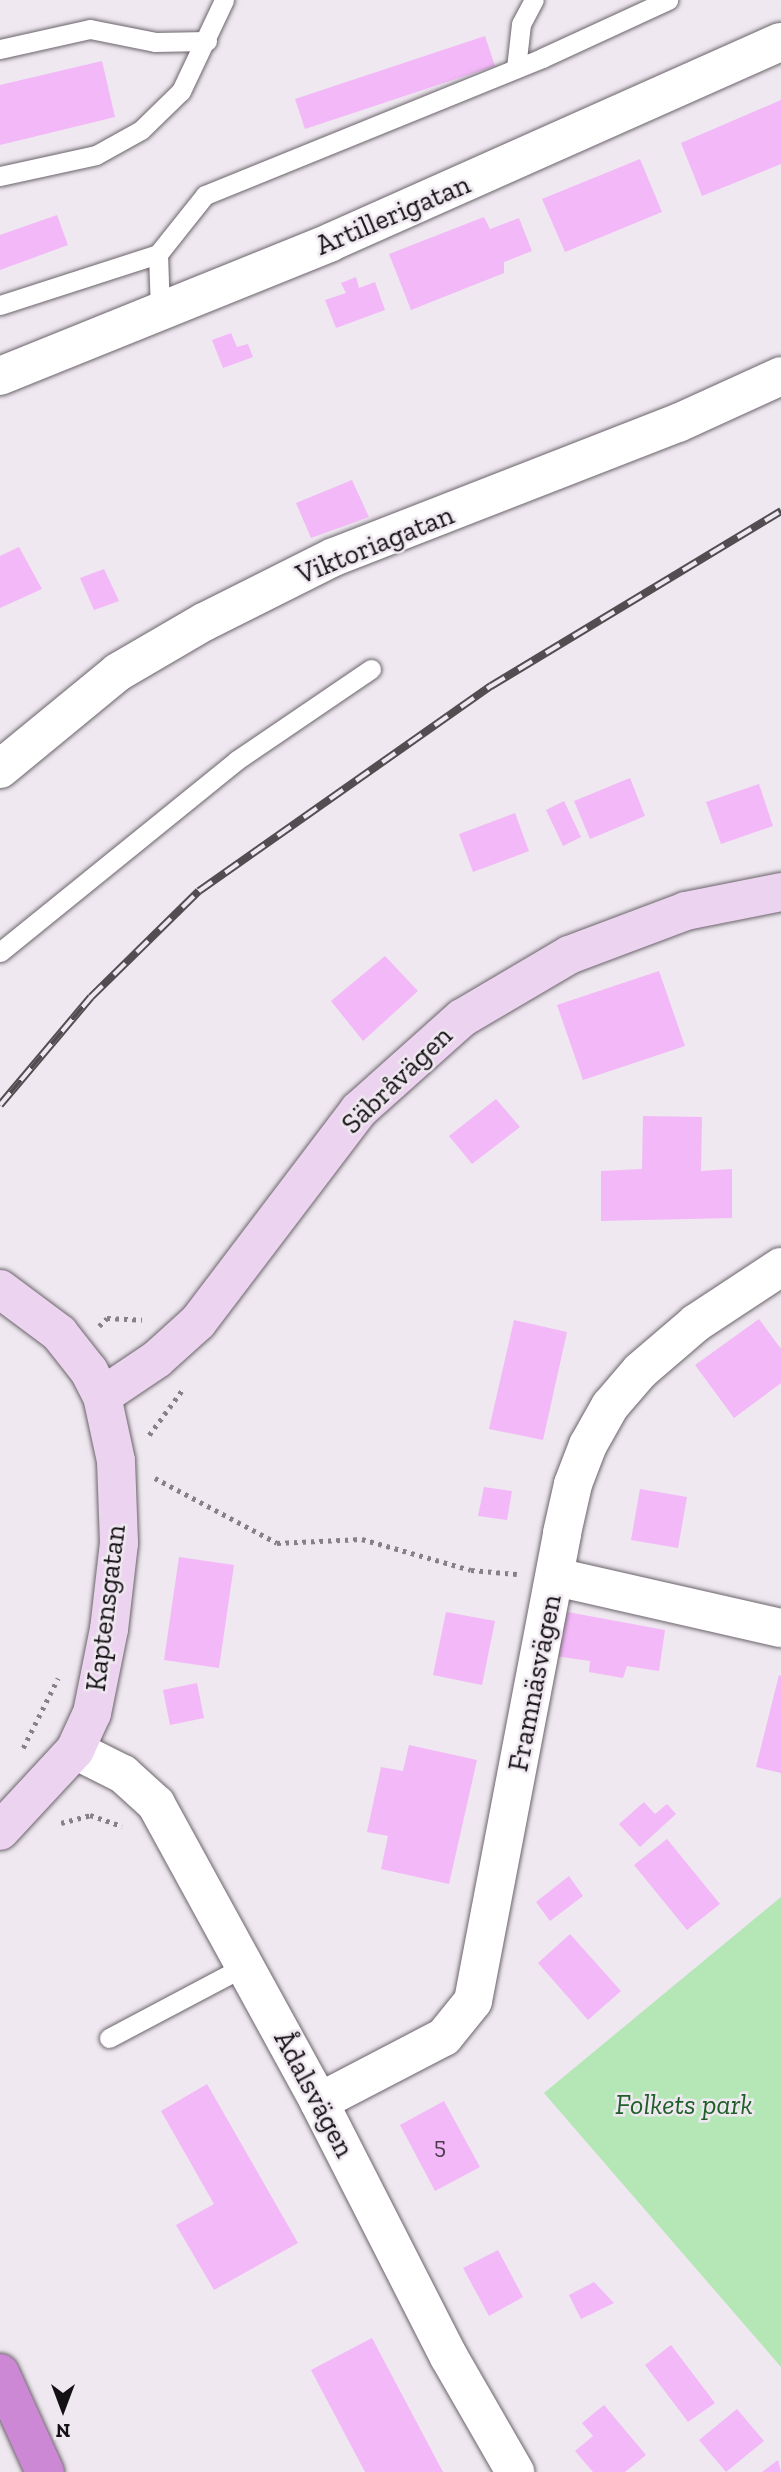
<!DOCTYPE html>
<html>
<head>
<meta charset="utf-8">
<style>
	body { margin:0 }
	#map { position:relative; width:781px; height:2472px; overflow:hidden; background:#efe8f0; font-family:"Zilla Slab",serif }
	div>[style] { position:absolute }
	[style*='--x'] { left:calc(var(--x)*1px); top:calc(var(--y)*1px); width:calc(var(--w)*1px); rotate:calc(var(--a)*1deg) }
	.green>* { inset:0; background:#b4e6b6 }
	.building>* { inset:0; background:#f3b8f8 }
	.path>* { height:4.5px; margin-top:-2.25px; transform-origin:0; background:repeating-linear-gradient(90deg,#868186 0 3.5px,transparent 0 8.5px) }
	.roads { filter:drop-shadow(0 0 2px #6b646b) drop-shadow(0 0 2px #6b646b) }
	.service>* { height:19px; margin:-9.5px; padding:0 9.5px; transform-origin:9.5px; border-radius:9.5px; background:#fff }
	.minor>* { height:38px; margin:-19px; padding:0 19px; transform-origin:19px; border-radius:19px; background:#fff }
	.secondary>* { height:38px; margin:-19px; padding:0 19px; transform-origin:19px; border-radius:19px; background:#ecd3ef }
	.trunk>* { height:38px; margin:-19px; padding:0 19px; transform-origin:19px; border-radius:19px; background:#cc88d4 }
	.rail>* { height:8px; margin-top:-4px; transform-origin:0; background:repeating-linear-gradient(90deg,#efe8f0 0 16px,#514d51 0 32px); box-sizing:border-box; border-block:2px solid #514d51 }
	span { translate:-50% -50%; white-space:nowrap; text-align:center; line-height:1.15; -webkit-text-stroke:5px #efe8f0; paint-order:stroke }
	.number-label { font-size:24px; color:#4c3b4d }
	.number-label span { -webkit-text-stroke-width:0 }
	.street-label { font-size:28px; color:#141114 }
	.park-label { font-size:28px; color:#1e5f28; font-style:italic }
	.north { position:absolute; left:28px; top:2374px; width:70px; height:70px; -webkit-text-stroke:5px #efe8f0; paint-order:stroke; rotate:180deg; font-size:19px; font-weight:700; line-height:28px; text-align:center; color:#141114 }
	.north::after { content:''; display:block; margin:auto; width:24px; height:32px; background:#141114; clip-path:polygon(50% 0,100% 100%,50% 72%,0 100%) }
</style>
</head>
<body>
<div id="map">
	<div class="green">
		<div style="clip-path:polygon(781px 1897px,781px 2367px,544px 2093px)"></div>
	</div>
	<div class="building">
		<div style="clip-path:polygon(485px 36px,495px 66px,305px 129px,295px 99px)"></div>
		<div style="clip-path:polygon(102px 61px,115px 117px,0 145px,0 85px)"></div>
		<div style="clip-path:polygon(781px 100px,781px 164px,702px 196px,681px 143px)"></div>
		<div style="clip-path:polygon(640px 159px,662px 212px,565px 252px,542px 199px)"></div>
		<div style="clip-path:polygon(57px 215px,68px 245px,0 270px,0 235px)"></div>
		<div style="clip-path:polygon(484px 217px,490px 229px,519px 218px,532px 251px,504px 262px,504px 273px,411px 310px,389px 254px)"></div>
		<div style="clip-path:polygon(356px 277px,359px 288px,375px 282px,385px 310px,336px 328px,325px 300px,346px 293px,341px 283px)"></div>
		<div style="clip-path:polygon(231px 333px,237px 347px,248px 344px,253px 357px,223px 368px,212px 340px)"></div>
		<div style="clip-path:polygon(352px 480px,369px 517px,311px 538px,296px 503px)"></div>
		<div style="clip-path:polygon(19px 547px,42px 589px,0 608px,0 556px)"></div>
		<div style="clip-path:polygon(104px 569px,119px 601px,94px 610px,80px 578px)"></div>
		<div style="clip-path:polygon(630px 778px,645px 816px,590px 839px,574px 801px)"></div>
		<div style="clip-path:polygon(759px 784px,773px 826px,721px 844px,706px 802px)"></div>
		<div style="clip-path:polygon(564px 801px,581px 837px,563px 846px,546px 810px)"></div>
		<div style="clip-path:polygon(515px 813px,529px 851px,473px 872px,459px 834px)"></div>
		<div style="clip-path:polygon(385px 956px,418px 991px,363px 1041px,331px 1001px)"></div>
		<div style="clip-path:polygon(659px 971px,685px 1046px,583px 1080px,557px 1005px)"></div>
		<div style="clip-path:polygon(496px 1099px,520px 1127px,472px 1164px,449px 1136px)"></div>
		<div style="clip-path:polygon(643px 1116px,702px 1117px,701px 1171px,732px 1169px,732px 1218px,601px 1221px,601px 1171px,642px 1169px)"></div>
		<div style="clip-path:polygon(759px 1319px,781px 1349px,781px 1383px,734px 1418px,695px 1365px)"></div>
		<div style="clip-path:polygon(514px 1320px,567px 1332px,543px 1440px,489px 1429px)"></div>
		<div style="clip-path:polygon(484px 1487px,512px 1491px,507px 1520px,478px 1516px)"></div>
		<div style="clip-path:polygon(640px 1489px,687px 1497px,678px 1548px,631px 1540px)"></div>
		<div style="clip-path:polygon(179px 1557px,234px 1565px,219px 1668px,164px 1660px)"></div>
		<div style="clip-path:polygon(562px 1611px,665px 1630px,659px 1671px,627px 1666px,623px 1678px,589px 1672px,590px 1661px,555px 1656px)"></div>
		<div style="clip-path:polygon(446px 1612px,495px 1621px,482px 1685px,433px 1675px)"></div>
		<div style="clip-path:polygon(779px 1675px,781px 1676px,781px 1773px,756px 1767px)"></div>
		<div style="clip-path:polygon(197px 1683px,204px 1718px,170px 1725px,163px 1690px)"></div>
		<div style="clip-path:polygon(409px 1745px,477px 1760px,449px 1884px,381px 1869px,388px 1836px,367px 1832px,381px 1767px,403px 1771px)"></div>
		<div style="clip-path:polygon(644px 1802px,655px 1814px,667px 1804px,676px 1814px,640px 1847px,619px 1824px)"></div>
		<div style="clip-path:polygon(667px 1839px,720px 1904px,687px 1930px,634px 1865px)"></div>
		<div style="clip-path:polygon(569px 1876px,583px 1896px,550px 1921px,536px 1902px)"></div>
		<div style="clip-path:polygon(570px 1934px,621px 1991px,588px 2020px,538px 1963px)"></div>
		<div style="clip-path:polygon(207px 2084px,298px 2243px,214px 2290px,176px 2225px,214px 2204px,161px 2111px)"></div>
		<div style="clip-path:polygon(444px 2101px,480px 2167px,435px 2191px,400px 2125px)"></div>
		<div style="clip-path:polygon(498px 2250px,523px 2297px,489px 2316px,463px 2268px)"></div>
		<div style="clip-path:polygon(594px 2282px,614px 2303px,581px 2319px,569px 2295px)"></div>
		<div style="clip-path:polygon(372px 2338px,443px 2472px,365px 2472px,311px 2370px)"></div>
		<div style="clip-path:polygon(671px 2345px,715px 2403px,688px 2422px,645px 2365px)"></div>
		<div style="clip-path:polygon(604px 2405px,646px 2455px,625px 2472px,593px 2472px,575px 2451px,593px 2436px,582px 2423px)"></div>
		<div style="clip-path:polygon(737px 2409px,764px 2441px,726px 2472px,699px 2440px)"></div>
		<div style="clip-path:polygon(778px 2460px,781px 2472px,762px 2472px)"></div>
	</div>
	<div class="path">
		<div style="--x:99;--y:1326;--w:11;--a:-45"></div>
		<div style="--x:107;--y:1318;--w:35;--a:3"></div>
		<div style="--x:149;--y:1435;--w:57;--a:-53.5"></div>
		<div style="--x:155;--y:1478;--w:138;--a:28"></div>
		<div style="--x:277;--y:1543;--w:85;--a:-2.7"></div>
		<div style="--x:362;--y:1539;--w:113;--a:15.9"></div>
		<div style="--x:471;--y:1570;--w:46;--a:5"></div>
		<div style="--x:23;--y:1748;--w:78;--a:-63.4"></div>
		<div style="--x:61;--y:1823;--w:30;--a:-15"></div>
		<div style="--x:90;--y:1815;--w:34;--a:19"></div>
	</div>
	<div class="roads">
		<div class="service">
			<div style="--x:0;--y:49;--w:92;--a:-12.5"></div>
			<div style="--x:90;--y:29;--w:66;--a:11.3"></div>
			<div style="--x:155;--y:42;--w:52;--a:-1.1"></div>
			<div style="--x:516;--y:68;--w:44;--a:-83.5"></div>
			<div style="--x:521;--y:24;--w:27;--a:-62"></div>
			<div style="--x:0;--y:176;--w:98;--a:-12.3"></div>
			<div style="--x:96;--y:155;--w:51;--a:-29.1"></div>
			<div style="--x:141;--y:130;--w:56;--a:-44.3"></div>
			<div style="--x:181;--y:91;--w:101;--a:-64.7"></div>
			<div style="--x:0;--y:305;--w:166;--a:-17.9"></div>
			<div style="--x:160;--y:311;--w:57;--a:-92"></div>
			<div style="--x:158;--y:254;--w:75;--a:-51.5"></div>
			<div style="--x:205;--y:195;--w:364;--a:-22.1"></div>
			<div style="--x:542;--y:58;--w:139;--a:-24.7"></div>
			<div style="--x:0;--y:952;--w:305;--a:-39"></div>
			<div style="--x:237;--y:760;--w:162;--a:-34.2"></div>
			<div style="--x:109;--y:2038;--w:154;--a:-27.9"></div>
		</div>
		<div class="minor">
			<div style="--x:0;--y:376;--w:357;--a:-22"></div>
			<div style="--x:331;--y:242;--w:492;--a:-24"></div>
			<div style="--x:0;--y:769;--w:153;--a:-39.4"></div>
			<div style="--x:118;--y:672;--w:99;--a:-30.2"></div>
			<div style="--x:204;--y:622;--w:145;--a:-26.6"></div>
			<div style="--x:334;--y:557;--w:369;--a:-21.3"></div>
			<div style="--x:678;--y:423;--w:113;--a:-24.5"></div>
			<div style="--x:556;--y:1577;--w:231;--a:12.8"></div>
			<div style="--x:75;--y:1750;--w:54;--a:26.6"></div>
			<div style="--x:123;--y:1774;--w:45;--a:42.3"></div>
			<div style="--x:156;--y:1804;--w:340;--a:61.3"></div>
			<div style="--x:319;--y:2102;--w:286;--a:63"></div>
			<div style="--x:449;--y:2357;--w:133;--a:60.1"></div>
			<div style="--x:319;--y:2102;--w:141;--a:-27.5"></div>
			<div style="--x:444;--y:2037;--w:46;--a:-51.1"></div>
			<div style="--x:473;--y:2001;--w:476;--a:-79.2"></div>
			<div style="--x:562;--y:1533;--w:50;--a:-77.3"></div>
			<div style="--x:573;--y:1484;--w:42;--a:-69"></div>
			<div style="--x:588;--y:1445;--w:45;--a:-60.6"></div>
			<div style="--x:610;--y:1406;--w:46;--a:-49.4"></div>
			<div style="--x:640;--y:1371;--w:74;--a:-40.6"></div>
			<div style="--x:696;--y:1323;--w:102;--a:-33.4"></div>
		</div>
		<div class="secondary">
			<div style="--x:0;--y:1289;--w:74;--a:36.7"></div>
			<div style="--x:59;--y:1333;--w:48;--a:51.7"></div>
			<div style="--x:89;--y:1371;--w:28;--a:63"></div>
			<div style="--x:102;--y:1396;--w:66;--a:77.8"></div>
			<div style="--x:116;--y:1461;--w:82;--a:87.9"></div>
			<div style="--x:119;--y:1543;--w:87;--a:96.6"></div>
			<div style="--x:109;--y:1629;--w:86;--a:101.4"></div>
			<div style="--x:92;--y:1713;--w:41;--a:114.7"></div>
			<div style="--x:75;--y:1750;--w:110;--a:132.8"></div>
			<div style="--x:102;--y:1396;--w:66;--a:-33.9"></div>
			<div style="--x:157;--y:1359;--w:55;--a:-42.1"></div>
			<div style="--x:198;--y:1322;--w:266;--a:-52.8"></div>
			<div style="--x:359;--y:1110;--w:138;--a:-41.8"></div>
			<div style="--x:462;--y:1018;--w:124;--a:-30.5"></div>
			<div style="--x:569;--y:955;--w:125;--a:-20.6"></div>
			<div style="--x:686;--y:911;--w:97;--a:-11.3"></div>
		</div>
		<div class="trunk">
			<div style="--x:0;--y:2373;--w:109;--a:65.6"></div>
		</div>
	</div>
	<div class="rail">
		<div style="--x:0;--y:1105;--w:141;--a:-49.9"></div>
		<div style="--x:91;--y:997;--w:151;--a:-44.5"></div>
		<div style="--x:199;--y:891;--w:357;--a:-35.1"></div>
		<div style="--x:491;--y:686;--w:339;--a:-31.1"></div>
	</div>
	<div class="number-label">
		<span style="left:440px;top:2146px">5</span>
	</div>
	<div class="street-label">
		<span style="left:393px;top:215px;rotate:-23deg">Artillerigatan</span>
		<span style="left:375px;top:545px;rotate:-22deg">Viktoriagatan</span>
		<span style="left:397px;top:1080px;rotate:-44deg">Säbråvägen</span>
		<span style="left:106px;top:1608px;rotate:-83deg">Kaptensgatan</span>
		<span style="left:535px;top:1683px;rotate:-79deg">Framnäsvägen</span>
		<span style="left:314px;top:2094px;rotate:62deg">Ådalsvägen</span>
	</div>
	<div class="park-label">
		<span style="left:684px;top:2105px">Folkets park</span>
	</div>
	<div class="north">N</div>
</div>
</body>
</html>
